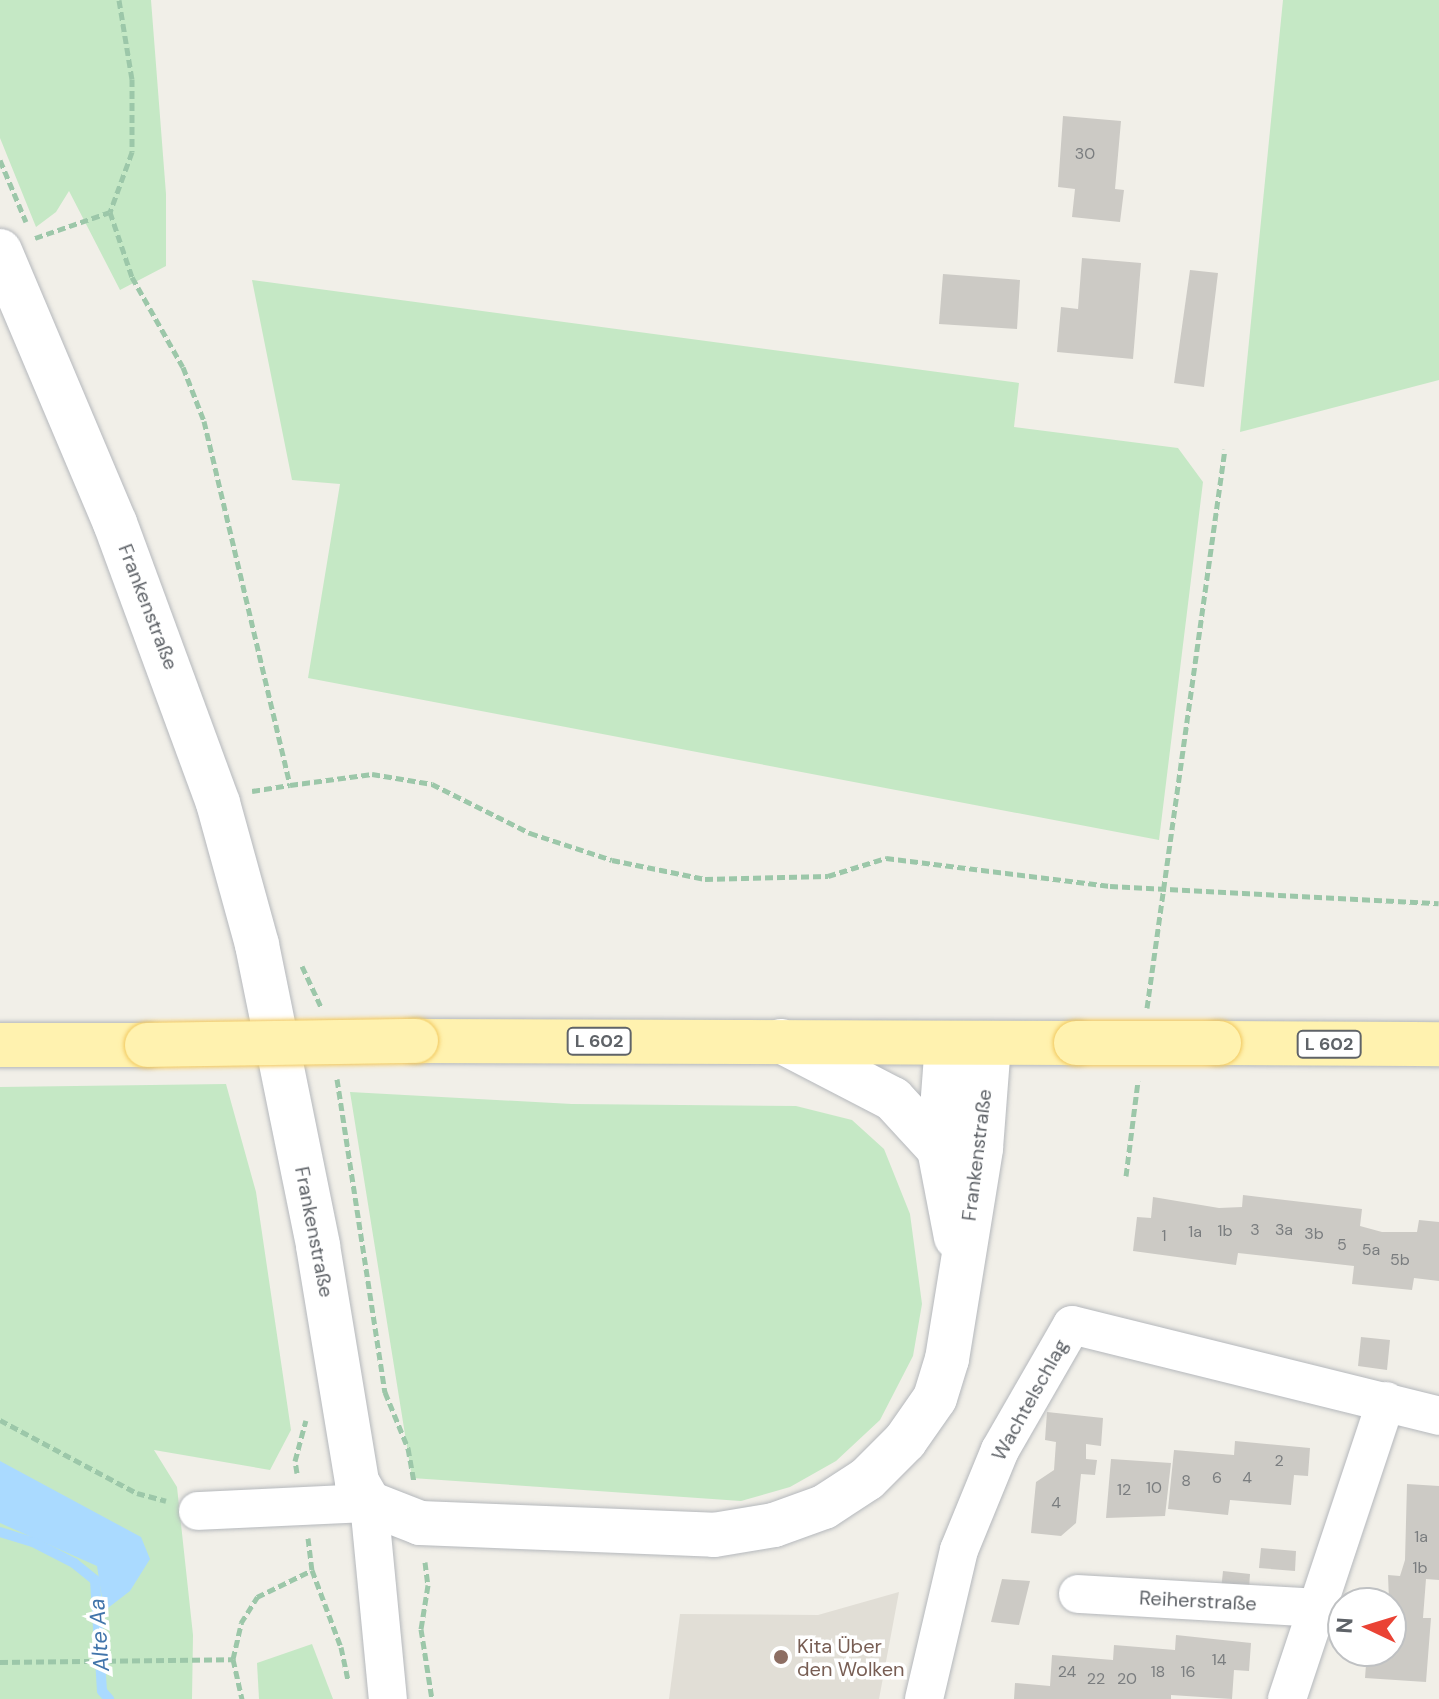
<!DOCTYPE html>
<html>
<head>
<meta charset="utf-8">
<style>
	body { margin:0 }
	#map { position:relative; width:1439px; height:1699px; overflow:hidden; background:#f1efe8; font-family:"DM Sans",sans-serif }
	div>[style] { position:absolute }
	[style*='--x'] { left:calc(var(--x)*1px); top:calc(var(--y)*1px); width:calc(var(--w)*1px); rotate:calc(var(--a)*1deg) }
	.education>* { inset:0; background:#e1ded6 }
	.green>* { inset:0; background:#c5e8c5 }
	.water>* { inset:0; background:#aadaff }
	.stream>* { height:10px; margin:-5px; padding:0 5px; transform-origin:5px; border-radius:5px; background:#aadaff }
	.building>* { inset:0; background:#cccac5 }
	.path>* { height:5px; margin-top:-2.5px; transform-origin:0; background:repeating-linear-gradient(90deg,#9cc7a9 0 8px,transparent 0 12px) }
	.roads { filter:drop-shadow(0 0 2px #b5b8bc) drop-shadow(0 0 2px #b5b8bc) }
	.minor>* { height:38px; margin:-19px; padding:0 19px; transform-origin:19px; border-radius:19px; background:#fff }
	.tertiary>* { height:44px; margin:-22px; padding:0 22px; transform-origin:22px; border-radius:22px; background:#fff }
	.secondary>* { height:44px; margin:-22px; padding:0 22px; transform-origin:22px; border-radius:22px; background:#fff }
	.primary>* { height:44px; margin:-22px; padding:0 22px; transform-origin:22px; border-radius:22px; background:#fff2af }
	.bridges { filter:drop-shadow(0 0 2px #f2c960) drop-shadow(0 0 2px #f2c960) }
	.primary-bridge>* { height:44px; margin:-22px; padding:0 22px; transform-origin:22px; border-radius:22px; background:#fff2af }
	.dots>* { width:22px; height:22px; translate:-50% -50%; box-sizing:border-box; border:4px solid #fff; border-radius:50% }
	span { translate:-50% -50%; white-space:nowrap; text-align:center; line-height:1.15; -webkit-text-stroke:7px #fff; paint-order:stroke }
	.number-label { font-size:16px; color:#7a7d7f }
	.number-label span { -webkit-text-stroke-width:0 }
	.shield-label span { padding:2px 6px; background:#fff; border:2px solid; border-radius:6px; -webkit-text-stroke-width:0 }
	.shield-label { font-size:18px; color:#5f6368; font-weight:700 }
	.street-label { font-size:20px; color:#5f6368 }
	.education-label { font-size:20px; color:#785e54 }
	.left { translate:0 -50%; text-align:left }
	.water-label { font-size:22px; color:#4174aa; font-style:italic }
	.north { position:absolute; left:1327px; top:1587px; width:80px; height:80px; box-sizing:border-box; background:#fff; border:2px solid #bfc1c3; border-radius:50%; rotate:274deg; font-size:22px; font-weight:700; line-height:32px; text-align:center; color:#5f6368 }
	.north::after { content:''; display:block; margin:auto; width:28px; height:36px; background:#ea4335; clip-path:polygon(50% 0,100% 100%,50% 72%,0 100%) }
</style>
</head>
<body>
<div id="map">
	<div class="education">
		<div style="clip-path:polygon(899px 1592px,879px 1699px,669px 1699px,680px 1614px,818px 1615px)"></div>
	</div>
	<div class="green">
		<div style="clip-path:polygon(0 0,151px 0,166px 194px,166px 266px,120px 290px,69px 191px,56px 212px,36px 227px,0 138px)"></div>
		<div style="clip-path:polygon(1283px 0,1439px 0,1439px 380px,1240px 432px)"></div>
		<div style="clip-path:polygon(252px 280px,1019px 383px,1014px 427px,1178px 448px,1203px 482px,1159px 840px,308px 678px,340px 484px,292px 480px)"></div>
		<div style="clip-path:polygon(226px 1084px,256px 1192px,291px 1430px,270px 1470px,154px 1450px,177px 1487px,193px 1635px,192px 1699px,0 1699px,0 1087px)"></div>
		<div style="clip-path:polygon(350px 1092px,572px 1104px,796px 1106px,852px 1120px,884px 1149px,910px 1214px,922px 1304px,913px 1356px,880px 1420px,836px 1461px,790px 1487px,741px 1501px,412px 1478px)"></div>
		<div style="clip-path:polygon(312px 1644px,333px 1699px,259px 1699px,257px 1663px)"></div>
	</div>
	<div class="water">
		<div style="clip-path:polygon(0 1461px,141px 1537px,150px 1559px,130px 1591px,104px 1611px,97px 1566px,0 1523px)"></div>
	</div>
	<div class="stream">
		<div style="--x:0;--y:1532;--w:34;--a:17"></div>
		<div style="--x:33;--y:1542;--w:46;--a:27.1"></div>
		<div style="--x:74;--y:1563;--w:27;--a:39"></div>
		<div style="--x:95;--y:1580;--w:111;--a:86.4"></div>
		<div style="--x:102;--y:1691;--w:11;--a:49"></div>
	</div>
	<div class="building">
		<div style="clip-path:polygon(1063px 116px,1121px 121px,1115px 189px,1124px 190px,1120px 222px,1072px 217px,1075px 189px,1058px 187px)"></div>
		<div style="clip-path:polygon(1082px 258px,1141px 263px,1133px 359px,1057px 352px,1061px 307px,1078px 309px)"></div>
		<div style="clip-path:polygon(1190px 270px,1218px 273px,1204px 387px,1174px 383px)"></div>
		<div style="clip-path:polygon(943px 274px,1020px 280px,1017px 329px,939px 324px)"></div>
		<div style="clip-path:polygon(1243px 1195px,1362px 1209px,1360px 1226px,1382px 1232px,1417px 1232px,1419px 1220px,1439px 1222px,1439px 1281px,1414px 1278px,1412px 1290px,1352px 1284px,1354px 1266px,1238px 1253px,1236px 1265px,1133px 1251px,1137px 1217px,1151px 1218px,1153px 1197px,1219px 1208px,1242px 1207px)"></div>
		<div style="clip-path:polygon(1361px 1337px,1390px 1340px,1387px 1370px,1358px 1366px)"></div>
		<div style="clip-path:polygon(1047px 1412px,1103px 1418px,1101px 1446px,1086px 1444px,1086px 1459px,1097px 1460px,1095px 1475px,1081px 1474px,1076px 1523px,1061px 1536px,1031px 1533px,1036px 1482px,1054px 1470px,1056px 1442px,1045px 1440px)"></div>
		<div style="clip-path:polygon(1235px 1441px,1310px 1448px,1308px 1476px,1294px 1475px,1291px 1505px,1230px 1500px,1228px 1515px,1168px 1509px,1174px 1450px,1234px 1455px)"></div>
		<div style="clip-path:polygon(1111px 1459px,1171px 1463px,1165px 1516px,1106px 1518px)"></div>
		<div style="clip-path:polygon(1407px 1484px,1439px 1486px,1439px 1580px,1426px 1579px,1423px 1618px,1431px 1618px,1426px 1682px,1365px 1678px,1367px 1651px,1391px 1651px,1388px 1575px,1400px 1576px,1405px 1560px)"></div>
		<div style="clip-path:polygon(1261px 1548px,1296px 1551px,1295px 1571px,1259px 1568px)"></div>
		<div style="clip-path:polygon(1223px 1571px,1250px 1574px,1248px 1602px,1220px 1600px)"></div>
		<div style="clip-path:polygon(1002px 1579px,1030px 1581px,1019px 1625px,991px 1622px)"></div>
		<div style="clip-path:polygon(1176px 1635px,1251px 1643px,1249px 1671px,1234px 1670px,1232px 1699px,1171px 1695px,1171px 1699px,1014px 1699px,1015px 1683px,1050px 1686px,1052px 1655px,1113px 1660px,1114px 1645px,1175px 1650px)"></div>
	</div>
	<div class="path">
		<div style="--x:119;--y:0;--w:80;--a:80.7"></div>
		<div style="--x:132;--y:79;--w:73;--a:90"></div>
		<div style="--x:132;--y:152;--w:64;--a:110.1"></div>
		<div style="--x:110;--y:212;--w:69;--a:71.3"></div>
		<div style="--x:132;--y:277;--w:103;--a:60.5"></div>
		<div style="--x:183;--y:367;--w:58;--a:68.7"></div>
		<div style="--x:204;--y:421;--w:374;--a:76.7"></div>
		<div style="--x:290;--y:785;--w:83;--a:-7.6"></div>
		<div style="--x:372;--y:774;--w:61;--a:9.5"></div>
		<div style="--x:432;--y:784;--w:110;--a:26.6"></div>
		<div style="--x:530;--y:833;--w:86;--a:18.2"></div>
		<div style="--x:612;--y:860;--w:95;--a:11.5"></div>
		<div style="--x:705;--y:879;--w:123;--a:-1.4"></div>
		<div style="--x:828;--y:876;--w:61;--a:-17.2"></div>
		<div style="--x:886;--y:858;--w:226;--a:7.1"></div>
		<div style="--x:1110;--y:886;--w:329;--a:3"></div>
		<div style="--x:0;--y:160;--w:67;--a:67.2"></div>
		<div style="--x:35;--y:238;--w:79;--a:-19.1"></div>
		<div style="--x:252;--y:791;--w:38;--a:-9"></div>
		<div style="--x:302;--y:966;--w:45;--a:65.1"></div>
		<div style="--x:1147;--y:1008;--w:564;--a:-82.06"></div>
		<div style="--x:337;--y:1079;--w:317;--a:81.3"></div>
		<div style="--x:385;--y:1392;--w:61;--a:67.7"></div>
		<div style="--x:408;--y:1448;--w:34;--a:80"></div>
		<div style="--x:1126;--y:1176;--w:96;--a:-82.8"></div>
		<div style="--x:0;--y:1420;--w:155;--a:28.1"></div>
		<div style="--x:137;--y:1493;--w:30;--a:15"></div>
		<div style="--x:297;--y:1473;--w:12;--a:-99"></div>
		<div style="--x:295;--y:1461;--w:42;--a:-75"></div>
		<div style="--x:308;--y:1538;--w:32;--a:83"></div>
		<div style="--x:312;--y:1570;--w:82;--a:69.4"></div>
		<div style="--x:341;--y:1647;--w:35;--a:78"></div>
		<div style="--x:425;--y:1562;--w:23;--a:83"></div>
		<div style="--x:428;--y:1585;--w:45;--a:99"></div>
		<div style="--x:421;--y:1629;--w:71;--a:81.1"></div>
		<div style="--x:233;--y:1659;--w:41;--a:77.3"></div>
		<div style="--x:0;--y:1662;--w:233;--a:-0.7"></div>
		<div style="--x:233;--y:1659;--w:37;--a:-77"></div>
		<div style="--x:241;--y:1623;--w:31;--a:-58"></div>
		<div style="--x:257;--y:1597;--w:61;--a:-26.1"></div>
	</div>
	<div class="roads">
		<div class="minor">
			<div style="--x:198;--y:1511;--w:171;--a:-2.7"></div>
			<div style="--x:369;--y:1503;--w:197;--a:84.5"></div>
			<div style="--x:1078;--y:1594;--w:240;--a:3.3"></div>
			<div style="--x:924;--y:1699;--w:153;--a:-76.8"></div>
			<div style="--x:959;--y:1550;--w:108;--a:-67.7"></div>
			<div style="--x:1000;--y:1450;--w:144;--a:-60.1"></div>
			<div style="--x:1072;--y:1325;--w:378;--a:13.9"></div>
			<div style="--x:1287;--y:1699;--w:314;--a:-71.6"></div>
		</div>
		<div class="tertiary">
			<div style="--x:0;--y:251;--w:295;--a:67.1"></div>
			<div style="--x:115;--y:523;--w:298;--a:69.8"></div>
			<div style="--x:218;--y:803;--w:147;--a:74.6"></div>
			<div style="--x:257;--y:945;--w:307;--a:78.5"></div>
			<div style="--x:318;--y:1246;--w:239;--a:80.6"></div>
			<div style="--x:357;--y:1482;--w:24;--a:60"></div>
		</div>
		<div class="secondary">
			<div style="--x:781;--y:1041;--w:126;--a:27.4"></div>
			<div style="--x:893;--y:1099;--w:68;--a:47.4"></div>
			<div style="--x:947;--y:1043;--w:106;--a:94.3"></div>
			<div style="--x:939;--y:1149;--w:90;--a:79.1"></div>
			<div style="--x:369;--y:1503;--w:55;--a:21.4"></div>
			<div style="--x:420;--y:1523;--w:294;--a:2.3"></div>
			<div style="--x:714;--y:1535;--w:61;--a:-9.5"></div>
			<div style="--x:774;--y:1525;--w:53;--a:-19.8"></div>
			<div style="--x:824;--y:1507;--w:51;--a:-33.1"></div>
			<div style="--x:867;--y:1479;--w:54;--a:-45"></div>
			<div style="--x:905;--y:1441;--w:52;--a:-55.1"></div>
			<div style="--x:935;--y:1398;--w:41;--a:-72.9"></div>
			<div style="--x:947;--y:1359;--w:214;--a:-80.8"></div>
			<div style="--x:981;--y:1148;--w:105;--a:-85.6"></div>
		</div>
		<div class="primary">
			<div style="--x:416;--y:1041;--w:660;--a:0.17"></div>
			<div style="--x:1219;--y:1043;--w:220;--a:0.3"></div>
			<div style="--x:0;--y:1045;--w:147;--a:0"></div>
		</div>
	</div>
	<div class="bridges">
		<div class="primary-bridge">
			<div style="--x:1076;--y:1043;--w:143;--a:0"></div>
			<div style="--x:147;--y:1045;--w:269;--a:-0.9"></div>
		</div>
	</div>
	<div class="dots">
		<div style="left:781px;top:1657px;background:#8d6e63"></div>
	</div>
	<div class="number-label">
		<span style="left:1085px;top:154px">30</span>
		<span style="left:1255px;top:1230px">3</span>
		<span style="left:1284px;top:1230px">3a</span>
		<span style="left:1225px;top:1231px">1b</span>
		<span style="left:1195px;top:1232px">1a</span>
		<span style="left:1314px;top:1234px">3b</span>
		<span style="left:1164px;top:1236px">1</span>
		<span style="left:1342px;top:1245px">5</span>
		<span style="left:1371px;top:1250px">5a</span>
		<span style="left:1400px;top:1260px">5b</span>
		<span style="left:1279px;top:1461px">2</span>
		<span style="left:1217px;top:1478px">6</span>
		<span style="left:1247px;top:1478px">4</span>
		<span style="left:1186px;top:1481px">8</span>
		<span style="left:1154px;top:1488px">10</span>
		<span style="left:1124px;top:1490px">12</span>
		<span style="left:1056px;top:1503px">4</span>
		<span style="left:1421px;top:1537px">1a</span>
		<span style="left:1420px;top:1568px">1b</span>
		<span style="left:1219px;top:1660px">14</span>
		<span style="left:1067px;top:1672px">24</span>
		<span style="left:1158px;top:1672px">18</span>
		<span style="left:1188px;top:1672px">16</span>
		<span style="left:1096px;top:1679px">22</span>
		<span style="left:1127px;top:1679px">20</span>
	</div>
	<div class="shield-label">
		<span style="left:599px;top:1041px">L 602</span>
		<span style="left:1329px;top:1044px">L 602</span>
	</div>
	<div class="street-label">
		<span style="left:148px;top:607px;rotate:69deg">Frankenstraße</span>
		<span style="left:977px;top:1155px;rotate:-83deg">Frankenstraße</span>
		<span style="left:314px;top:1232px;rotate:79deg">Frankenstraße</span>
		<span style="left:1030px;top:1400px;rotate:-61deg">Wachtelschlag</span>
		<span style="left:1198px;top:1601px;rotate:3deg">Reiherstraße</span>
	</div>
	<div class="education-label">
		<span class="left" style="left:797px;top:1658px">Kita Über<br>den Wolken</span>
	</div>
	<div class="water-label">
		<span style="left:99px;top:1635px;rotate:-94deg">Alte Aa</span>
	</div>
	<div class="north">N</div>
</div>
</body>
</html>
